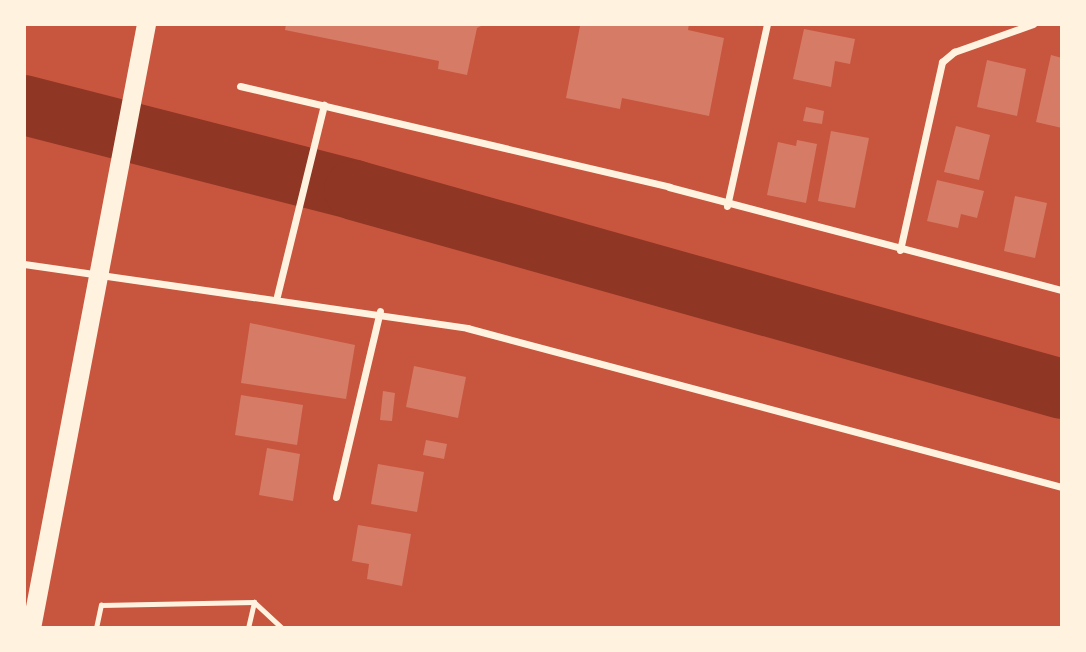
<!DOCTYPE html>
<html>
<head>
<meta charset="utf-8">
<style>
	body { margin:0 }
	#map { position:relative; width:1086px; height:652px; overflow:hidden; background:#c8553d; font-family:"Titillium Web",sans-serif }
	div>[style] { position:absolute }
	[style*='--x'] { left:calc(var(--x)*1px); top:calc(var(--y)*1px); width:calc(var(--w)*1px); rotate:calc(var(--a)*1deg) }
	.river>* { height:60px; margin:-30px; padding:0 30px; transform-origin:30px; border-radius:30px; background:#8f3625 }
	.building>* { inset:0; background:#d67c66 }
	.service>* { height:5px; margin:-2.5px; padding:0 2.5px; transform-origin:2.5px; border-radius:2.5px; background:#fff3e0 }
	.minor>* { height:7px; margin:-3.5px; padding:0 3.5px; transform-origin:3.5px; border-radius:3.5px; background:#fff3e0 }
	.trunk>* { height:19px; margin:-9.5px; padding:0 9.5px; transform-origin:9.5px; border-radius:9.5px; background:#fff3e0 }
	span { translate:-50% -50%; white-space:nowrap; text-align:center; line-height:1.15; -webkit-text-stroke:7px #fff3e0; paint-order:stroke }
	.frame { position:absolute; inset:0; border:26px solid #fff3e0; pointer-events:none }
</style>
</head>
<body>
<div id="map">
	<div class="river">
		<div style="--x:24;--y:105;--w:341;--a:14.4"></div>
		<div style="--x:354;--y:190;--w:735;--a:15.7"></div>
	</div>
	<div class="building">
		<div style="clip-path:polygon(286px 24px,485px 24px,477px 28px,467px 75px,438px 69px,439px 61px,285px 30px)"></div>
		<div style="clip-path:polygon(586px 24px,689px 24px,688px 30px,724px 38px,709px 116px,622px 98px,620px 109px,566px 98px,580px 26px)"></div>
		<div style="clip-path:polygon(804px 29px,855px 39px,850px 64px,835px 61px,831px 87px,793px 79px)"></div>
		<div style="clip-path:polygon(1051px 55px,1062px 58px,1062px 128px,1036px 122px)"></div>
		<div style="clip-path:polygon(987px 60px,1026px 69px,1017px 116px,977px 107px)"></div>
		<div style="clip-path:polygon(806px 107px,824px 111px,822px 124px,803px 121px)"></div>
		<div style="clip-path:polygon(956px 126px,990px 135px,979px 180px,944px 172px)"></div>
		<div style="clip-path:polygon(831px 131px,869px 138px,855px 208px,818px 201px)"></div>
		<div style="clip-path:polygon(797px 140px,817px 144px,806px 203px,767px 195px,778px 142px,796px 146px)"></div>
		<div style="clip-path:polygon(937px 180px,984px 191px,977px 218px,961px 214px,958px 228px,927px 221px)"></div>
		<div style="clip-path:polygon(1015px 196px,1047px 203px,1035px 258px,1004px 251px)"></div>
		<div style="clip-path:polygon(250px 323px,355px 345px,346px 399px,241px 383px)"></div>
		<div style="clip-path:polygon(414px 366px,466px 377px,458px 418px,406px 407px)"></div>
		<div style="clip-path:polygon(383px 391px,395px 393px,392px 421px,380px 420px)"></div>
		<div style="clip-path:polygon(241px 395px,303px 405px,297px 445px,235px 435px)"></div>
		<div style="clip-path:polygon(426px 440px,447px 444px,444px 459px,423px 455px)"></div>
		<div style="clip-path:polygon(267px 448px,300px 454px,293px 501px,259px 495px)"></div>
		<div style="clip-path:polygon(378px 464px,424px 472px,417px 512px,371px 504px)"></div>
		<div style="clip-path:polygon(358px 525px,411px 534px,402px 586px,367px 579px,369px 564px,352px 561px)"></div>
	</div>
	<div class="service">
		<div style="--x:96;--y:628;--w:24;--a:-78"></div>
		<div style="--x:101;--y:605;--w:153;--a:-1.1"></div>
		<div style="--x:254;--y:602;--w:38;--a:43"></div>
		<div style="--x:248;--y:628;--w:27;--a:-77"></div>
	</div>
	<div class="minor">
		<div style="--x:240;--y:86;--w:441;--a:13.2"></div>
		<div style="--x:669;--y:187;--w:406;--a:14.7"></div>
		<div style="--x:727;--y:206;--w:186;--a:-77.6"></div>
		<div style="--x:900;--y:250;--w:193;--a:-77.4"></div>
		<div style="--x:942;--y:62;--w:16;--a:-40"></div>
		<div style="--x:954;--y:52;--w:84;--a:-19.5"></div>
		<div style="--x:24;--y:264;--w:448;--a:8.2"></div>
		<div style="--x:467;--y:328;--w:616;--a:14.96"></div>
		<div style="--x:277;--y:296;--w:197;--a:-76.2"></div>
		<div style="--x:336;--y:497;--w:191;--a:-76.7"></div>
	</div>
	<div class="trunk">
		<div style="--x:31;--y:628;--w:615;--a:-79.22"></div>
	</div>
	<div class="frame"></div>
</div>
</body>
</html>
